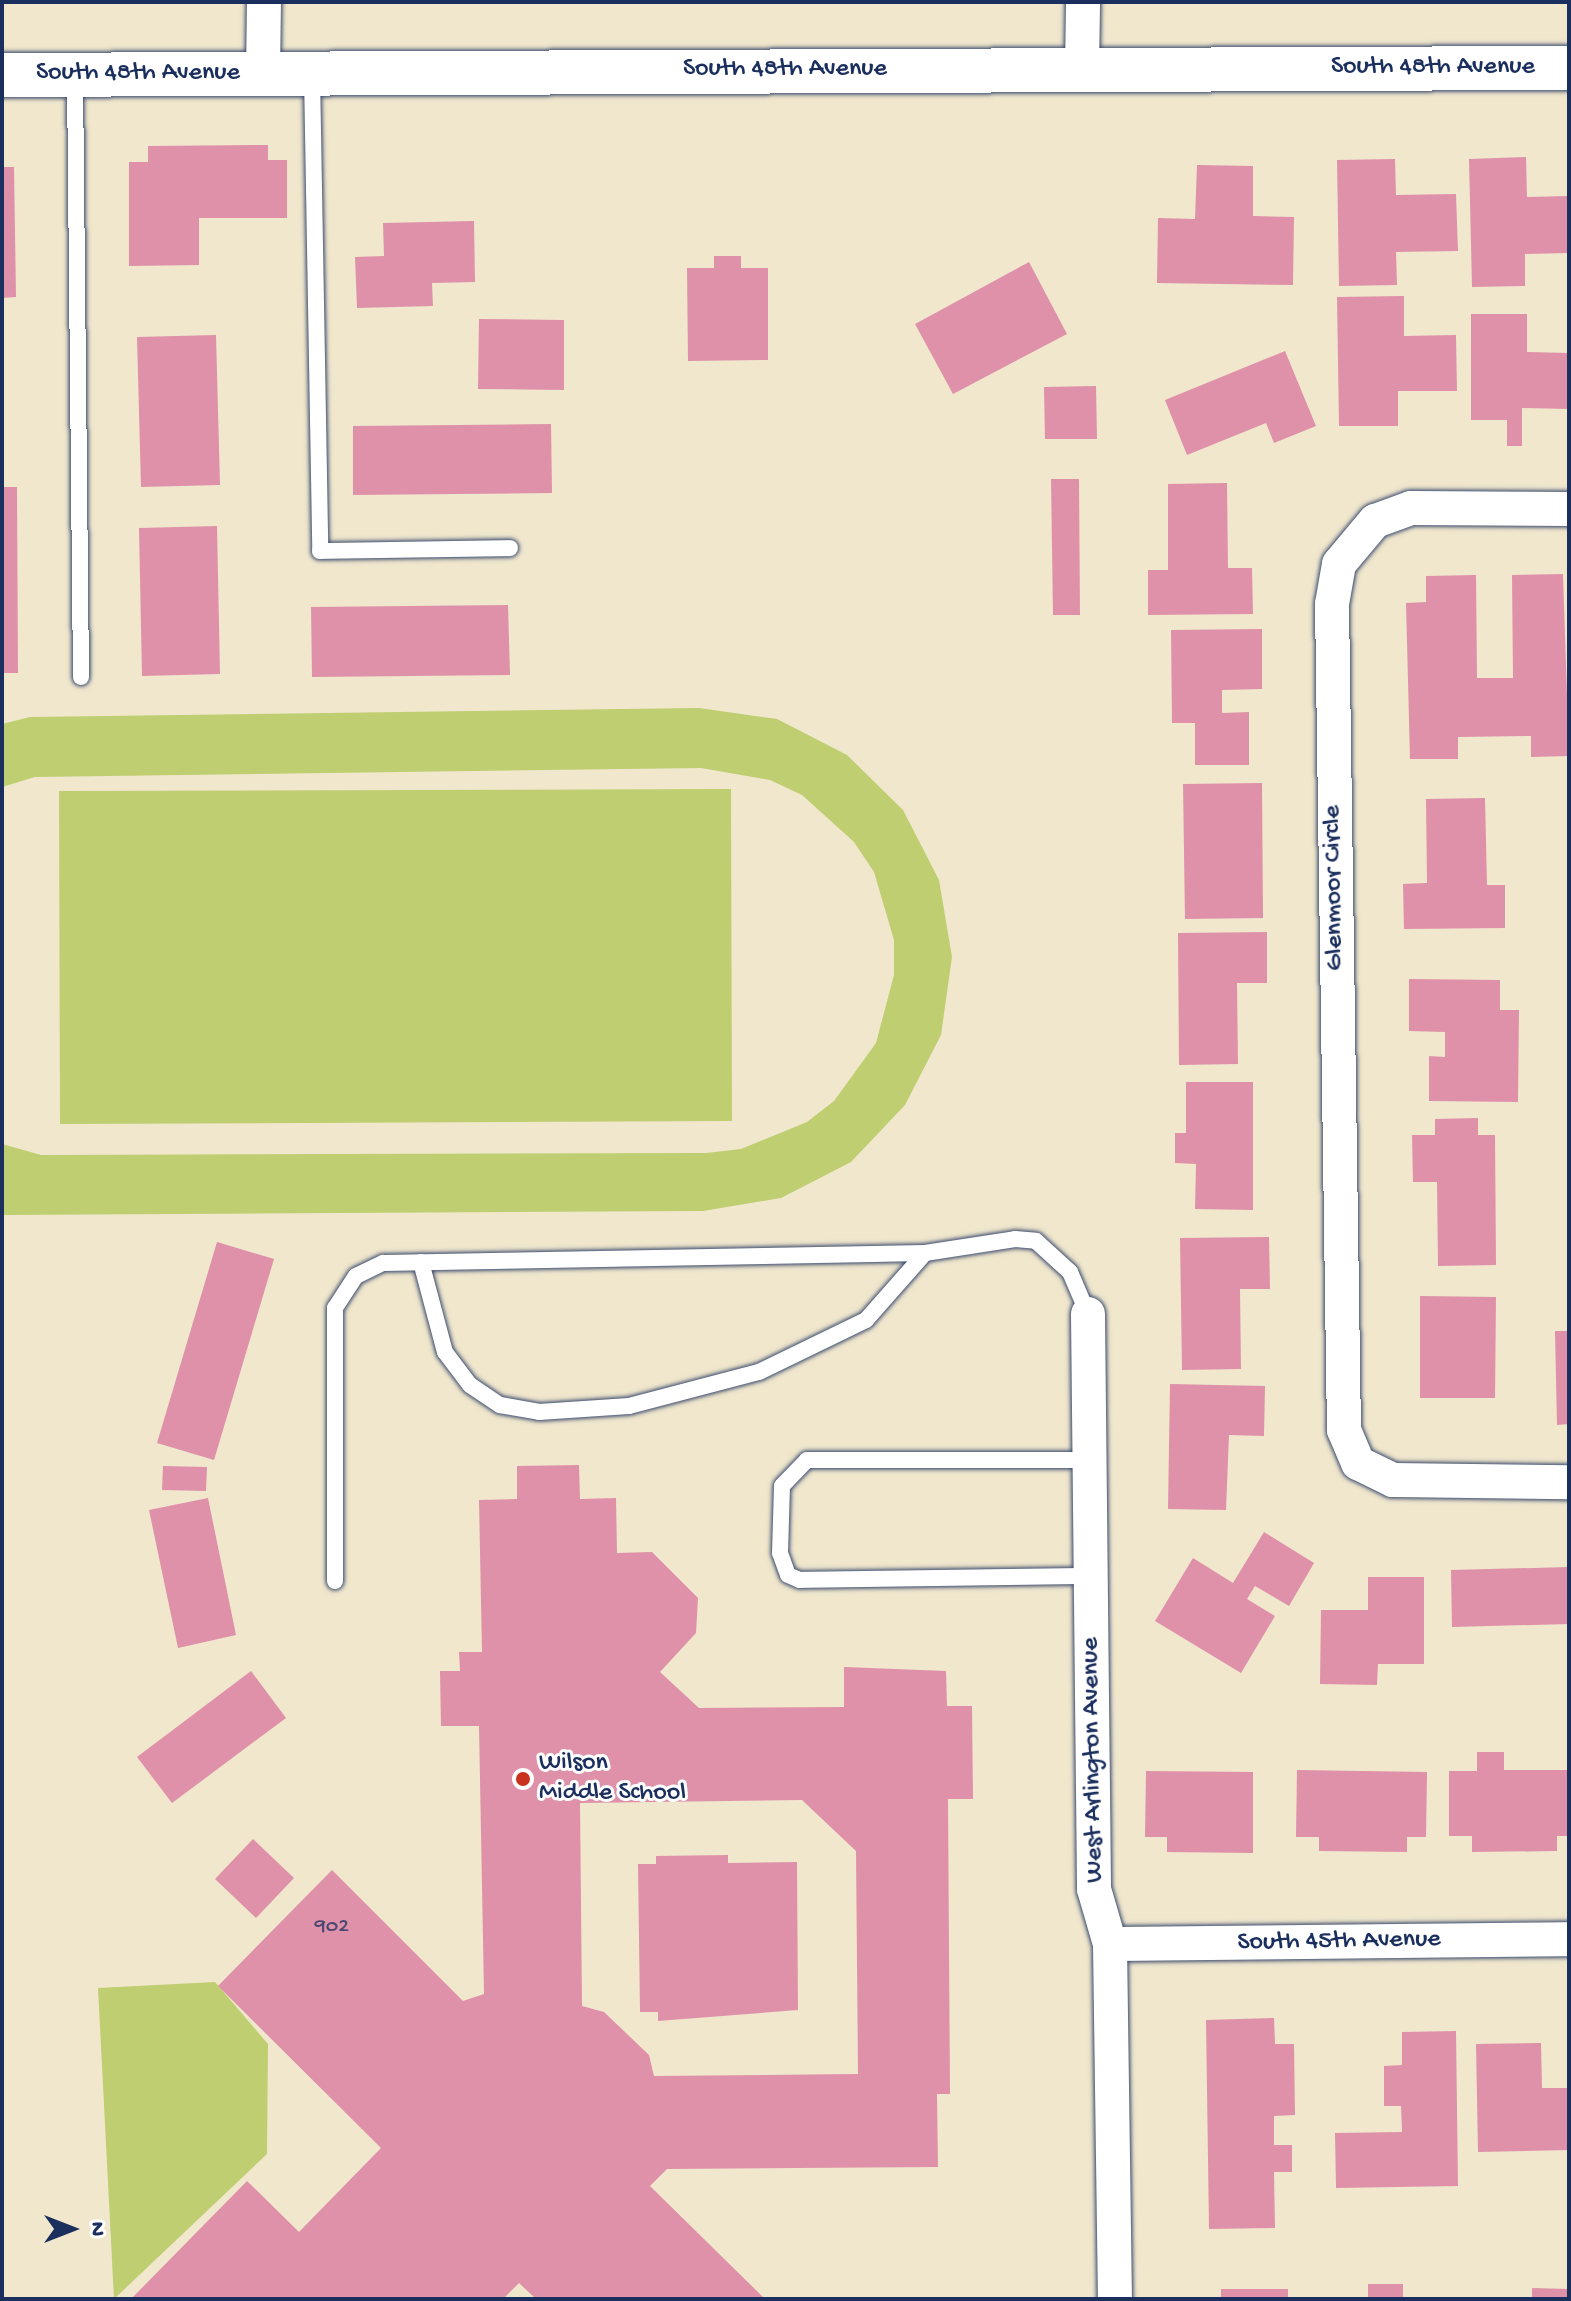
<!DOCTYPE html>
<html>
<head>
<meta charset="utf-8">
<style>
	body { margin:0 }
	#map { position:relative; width:1571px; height:2301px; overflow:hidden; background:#f0e7cd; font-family:"Gochi Hand",sans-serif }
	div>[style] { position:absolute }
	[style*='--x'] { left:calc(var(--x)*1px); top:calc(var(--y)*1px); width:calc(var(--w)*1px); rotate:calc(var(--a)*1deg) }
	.green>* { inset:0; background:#bfce70 }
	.building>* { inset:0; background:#df91a9 }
	.roads { filter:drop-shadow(0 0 2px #3b4b6f) drop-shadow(0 0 2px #3b4b6f) }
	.lane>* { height:16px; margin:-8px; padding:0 8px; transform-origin:8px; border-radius:8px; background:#fff }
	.street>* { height:34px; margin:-17px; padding:0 17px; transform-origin:17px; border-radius:17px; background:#fff }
	.secondary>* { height:44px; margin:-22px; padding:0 22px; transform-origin:22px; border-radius:22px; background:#fff }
	.dots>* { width:22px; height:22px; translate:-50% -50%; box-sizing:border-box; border:4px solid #fff; border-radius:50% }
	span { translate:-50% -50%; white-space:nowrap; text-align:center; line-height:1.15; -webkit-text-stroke:6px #fff; paint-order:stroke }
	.number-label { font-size:22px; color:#4c4871 }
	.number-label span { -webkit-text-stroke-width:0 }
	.street-label { font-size:26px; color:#1b2f5e }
	.poi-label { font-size:26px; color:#1b2f5e }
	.left { translate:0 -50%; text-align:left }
	.frame { position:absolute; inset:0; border:4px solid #1b2f5e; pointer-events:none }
	.north { position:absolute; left:32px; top:2189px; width:80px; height:80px; -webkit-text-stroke:6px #fff; paint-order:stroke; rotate:90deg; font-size:22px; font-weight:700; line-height:32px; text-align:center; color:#1b2f5e }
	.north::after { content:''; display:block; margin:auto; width:28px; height:36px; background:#1b2f5e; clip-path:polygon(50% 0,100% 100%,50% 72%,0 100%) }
</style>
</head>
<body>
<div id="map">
	<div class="green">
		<div style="clip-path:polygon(699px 708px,777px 719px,847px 755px,903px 810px,939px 880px,952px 957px,941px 1035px,905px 1105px,851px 1162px,781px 1198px,703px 1211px,2px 1215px,2px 1144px,41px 1155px,706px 1153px,741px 1149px,807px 1122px,834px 1101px,876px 1043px,894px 975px,894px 940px,874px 872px,854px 842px,802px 795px,770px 780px,701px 768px,35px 777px,2px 787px,2px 724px,30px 717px)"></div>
		<div style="clip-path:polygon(731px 789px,732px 1121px,60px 1124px,59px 791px)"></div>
		<div style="clip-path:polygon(215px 1982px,268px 2044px,267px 2154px,114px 2299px,98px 1988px)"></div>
	</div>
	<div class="building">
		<div style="clip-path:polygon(268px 145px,268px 160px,287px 160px,287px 218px,199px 218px,199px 265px,129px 266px,129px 162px,148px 162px,148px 146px)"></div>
		<div style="clip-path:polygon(1526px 157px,1527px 197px,1569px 196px,1569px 253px,1525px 254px,1525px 286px,1472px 287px,1469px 159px)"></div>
		<div style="clip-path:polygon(1395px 159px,1396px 195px,1456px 194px,1458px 251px,1396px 252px,1397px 285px,1339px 286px,1337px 160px)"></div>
		<div style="clip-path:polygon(1197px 165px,1253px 166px,1253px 216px,1294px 217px,1293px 285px,1157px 283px,1158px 218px,1195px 219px)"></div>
		<div style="clip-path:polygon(2px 167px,14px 167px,16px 297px,2px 298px)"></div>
		<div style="clip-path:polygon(474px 221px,475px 282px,432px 283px,433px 306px,357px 308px,355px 257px,384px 256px,383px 223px)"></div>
		<div style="clip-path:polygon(714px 256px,741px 256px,741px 268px,768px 268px,768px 360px,688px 361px,687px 268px,714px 268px)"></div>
		<div style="clip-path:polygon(1029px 262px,1067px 334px,953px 394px,915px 324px)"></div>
		<div style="clip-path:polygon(1404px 296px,1404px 336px,1456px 335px,1457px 391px,1398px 391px,1398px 426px,1339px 426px,1337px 297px)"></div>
		<div style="clip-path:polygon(1471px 314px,1527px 314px,1527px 352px,1569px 353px,1569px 409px,1522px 408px,1522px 446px,1507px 446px,1507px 420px,1471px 420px)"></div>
		<div style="clip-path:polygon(479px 319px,564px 320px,564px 390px,478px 389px)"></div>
		<div style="clip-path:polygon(216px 335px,220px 485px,141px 487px,137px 337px)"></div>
		<div style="clip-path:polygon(1285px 351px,1316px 426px,1274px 443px,1266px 423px,1187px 455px,1165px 400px)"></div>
		<div style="clip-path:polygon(1096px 386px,1097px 439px,1045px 439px,1044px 387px)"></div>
		<div style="clip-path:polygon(551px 424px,552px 493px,353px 495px,353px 426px)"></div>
		<div style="clip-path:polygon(1051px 479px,1079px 479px,1080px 615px,1053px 615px)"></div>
		<div style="clip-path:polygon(1227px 483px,1228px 568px,1252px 568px,1253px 614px,1148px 615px,1148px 570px,1168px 570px,1168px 484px)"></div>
		<div style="clip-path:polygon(2px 487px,17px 487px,18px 673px,2px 673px)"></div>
		<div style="clip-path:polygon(217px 526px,220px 674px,142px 676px,139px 528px)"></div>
		<div style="clip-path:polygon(1563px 574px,1569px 756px,1531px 757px,1531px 736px,1458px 737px,1458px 759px,1410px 759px,1406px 603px,1426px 602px,1426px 576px,1476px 575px,1477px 678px,1513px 678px,1512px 575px)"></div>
		<div style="clip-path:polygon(508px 605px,510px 675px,312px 677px,311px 607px)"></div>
		<div style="clip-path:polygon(1262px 629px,1262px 689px,1222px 690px,1222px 713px,1249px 712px,1249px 765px,1195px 765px,1195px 723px,1172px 723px,1171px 630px)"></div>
		<div style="clip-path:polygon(1262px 783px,1263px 918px,1185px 919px,1183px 784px)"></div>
		<div style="clip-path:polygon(1485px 798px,1487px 885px,1505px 885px,1505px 928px,1404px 929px,1403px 884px,1427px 883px,1426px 799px)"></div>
		<div style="clip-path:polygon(1267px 932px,1267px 983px,1237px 983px,1238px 1064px,1179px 1065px,1178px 933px)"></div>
		<div style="clip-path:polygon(1409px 979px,1500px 980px,1500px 1010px,1519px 1010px,1518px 1102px,1429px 1101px,1429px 1056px,1445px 1057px,1445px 1032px,1409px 1031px)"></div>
		<div style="clip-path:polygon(1186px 1082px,1253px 1082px,1253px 1210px,1195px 1209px,1196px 1164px,1175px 1163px,1175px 1133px,1186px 1133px)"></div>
		<div style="clip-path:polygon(1478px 1118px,1478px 1135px,1495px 1135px,1496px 1265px,1438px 1266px,1437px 1182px,1413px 1182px,1412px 1135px,1435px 1135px,1435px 1119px)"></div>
		<div style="clip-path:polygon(1269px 1237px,1270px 1289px,1240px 1289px,1241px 1369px,1182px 1370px,1180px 1238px)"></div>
		<div style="clip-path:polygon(217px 1242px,274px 1259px,214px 1460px,157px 1443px)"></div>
		<div style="clip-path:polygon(1420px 1296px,1496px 1297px,1495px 1398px,1420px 1398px)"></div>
		<div style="clip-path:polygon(1555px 1331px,1569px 1331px,1569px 1424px,1557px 1425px)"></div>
		<div style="clip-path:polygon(1170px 1384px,1265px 1386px,1264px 1436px,1229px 1435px,1226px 1510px,1168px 1509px)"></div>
		<div style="clip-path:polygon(evenodd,579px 1465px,580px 1499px,616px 1498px,617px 1553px,652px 1552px,698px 1598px,696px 1633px,660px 1672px,699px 1708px,844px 1707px,844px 1667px,946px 1671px,947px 1706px,972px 1706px,973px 1799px,948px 1799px,950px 2094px,937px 2094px,938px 2167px,667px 2169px,650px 2186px,765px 2299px,536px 2299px,519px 2283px,503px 2299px,131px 2299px,247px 2181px,299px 2232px,381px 2148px,218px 1986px,332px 1870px,463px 2001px,484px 1994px,479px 1726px,441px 1726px,440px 1671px,460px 1671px,459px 1652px,482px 1652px,479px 1500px,517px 1499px,517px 1466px,579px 1465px,802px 1800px,856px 1851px,858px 2074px,654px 2076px,649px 2055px,604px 2012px,582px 2006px,580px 1803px,802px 1800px)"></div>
		<div style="clip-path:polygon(163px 1466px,207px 1467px,206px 1491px,162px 1490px)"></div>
		<div style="clip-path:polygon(208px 1498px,236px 1635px,178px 1648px,149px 1510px)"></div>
		<div style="clip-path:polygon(1264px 1532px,1314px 1563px,1289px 1606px,1255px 1586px,1247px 1599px,1275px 1616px,1241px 1673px,1155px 1621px,1193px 1558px,1233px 1583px)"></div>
		<div style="clip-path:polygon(1569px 1567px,1569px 1624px,1452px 1627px,1451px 1570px)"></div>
		<div style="clip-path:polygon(1368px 1577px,1424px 1577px,1424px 1664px,1378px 1664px,1377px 1685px,1320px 1684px,1321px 1610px,1368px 1610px)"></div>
		<div style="clip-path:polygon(251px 1671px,286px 1718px,172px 1803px,137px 1757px)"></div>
		<div style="clip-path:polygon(1477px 1752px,1504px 1752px,1504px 1770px,1569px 1770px,1569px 1836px,1557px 1836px,1557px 1851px,1472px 1852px,1472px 1836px,1449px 1836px,1449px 1771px,1477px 1771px)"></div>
		<div style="clip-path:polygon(1297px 1770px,1427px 1772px,1426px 1837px,1407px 1837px,1407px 1852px,1319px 1851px,1319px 1837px,1296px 1837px)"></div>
		<div style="clip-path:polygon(1146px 1771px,1253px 1772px,1253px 1853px,1167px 1852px,1167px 1837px,1145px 1837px)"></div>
		<div style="clip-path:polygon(253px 1839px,294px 1878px,256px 1918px,215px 1879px)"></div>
		<div style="clip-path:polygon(728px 1855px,728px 1863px,797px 1862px,798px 2010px,658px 2021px,658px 2012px,640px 2012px,638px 1864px,656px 1864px,656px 1856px)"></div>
		<div style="clip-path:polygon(1274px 2018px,1275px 2044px,1294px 2044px,1295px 2115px,1274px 2116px,1274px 2145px,1292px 2145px,1292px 2172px,1274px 2172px,1275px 2228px,1209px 2229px,1206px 2020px)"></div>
		<div style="clip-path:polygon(1456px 2031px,1458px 2186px,1336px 2188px,1335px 2133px,1402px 2132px,1401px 2106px,1384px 2106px,1384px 2066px,1402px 2065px,1402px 2032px)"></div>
		<div style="clip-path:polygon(1541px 2043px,1542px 2088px,1569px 2088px,1569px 2150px,1478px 2152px,1476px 2044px)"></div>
		<div style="clip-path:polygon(1368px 2284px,1403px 2284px,1403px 2299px,1368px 2299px)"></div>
		<div style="clip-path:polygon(1532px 2288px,1569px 2289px,1569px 2299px,1532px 2299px)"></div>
		<div style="clip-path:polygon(1221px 2289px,1288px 2289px,1288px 2299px,1221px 2299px)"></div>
	</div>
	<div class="roads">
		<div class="lane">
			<div style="--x:312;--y:74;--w:477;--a:89"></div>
			<div style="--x:320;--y:551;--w:190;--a:-0.9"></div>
			<div style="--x:75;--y:76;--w:601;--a:89.43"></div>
			<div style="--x:421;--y:1262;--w:93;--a:75.1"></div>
			<div style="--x:445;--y:1352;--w:41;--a:52.9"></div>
			<div style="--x:470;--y:1385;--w:36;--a:34"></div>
			<div style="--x:500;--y:1405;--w:40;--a:10"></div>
			<div style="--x:539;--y:1412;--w:90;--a:-3.8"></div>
			<div style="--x:629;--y:1406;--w:134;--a:-14.7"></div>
			<div style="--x:759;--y:1372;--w:119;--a:-25.9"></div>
			<div style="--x:866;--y:1320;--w:89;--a:-48.6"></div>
			<div style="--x:1089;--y:1460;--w:282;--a:180"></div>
			<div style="--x:807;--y:1460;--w:36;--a:134"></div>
			<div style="--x:782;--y:1486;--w:67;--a:91.7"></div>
			<div style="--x:780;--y:1553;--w:23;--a:70"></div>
			<div style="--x:788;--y:1575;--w:13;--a:23"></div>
			<div style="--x:800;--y:1580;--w:291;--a:-0.8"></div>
			<div style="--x:335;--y:1581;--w:273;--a:-90"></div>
			<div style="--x:335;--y:1308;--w:38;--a:-57"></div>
			<div style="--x:356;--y:1276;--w:30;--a:-26"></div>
			<div style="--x:383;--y:1263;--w:542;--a:-1.06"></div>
			<div style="--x:925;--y:1253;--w:91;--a:-8.8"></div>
			<div style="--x:1015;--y:1239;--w:21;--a:5"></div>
			<div style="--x:1036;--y:1241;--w:46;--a:42.4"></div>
			<div style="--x:1070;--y:1272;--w:46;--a:66.8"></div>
		</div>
		<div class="street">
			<div style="--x:1082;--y:69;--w:67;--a:-89.1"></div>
			<div style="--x:263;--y:73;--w:71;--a:-89.2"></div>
			<div style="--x:1569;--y:509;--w:158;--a:-179.6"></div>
			<div style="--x:1411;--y:508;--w:38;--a:160"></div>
			<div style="--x:1375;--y:521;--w:56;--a:129.9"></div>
			<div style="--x:1339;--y:564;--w:41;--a:99.9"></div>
			<div style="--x:1332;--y:604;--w:826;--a:89.17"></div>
			<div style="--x:1344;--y:1430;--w:36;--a:67"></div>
			<div style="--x:1358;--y:1463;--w:39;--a:26"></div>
			<div style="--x:1393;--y:1480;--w:176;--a:0.7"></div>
			<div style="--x:1088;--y:1314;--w:575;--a:89.4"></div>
			<div style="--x:1094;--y:1889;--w:57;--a:73.8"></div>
			<div style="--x:1110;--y:1944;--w:355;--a:89.2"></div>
			<div style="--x:1110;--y:1944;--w:459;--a:-0.6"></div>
		</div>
		<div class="secondary">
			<div style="--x:2;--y:75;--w:1567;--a:-0.26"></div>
		</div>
	</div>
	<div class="dots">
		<div style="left:523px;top:1779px;background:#c8321e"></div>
	</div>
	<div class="number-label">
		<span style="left:332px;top:1928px">902</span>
	</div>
	<div class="street-label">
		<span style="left:1433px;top:68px">South 48th Avenue</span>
		<span style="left:785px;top:70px">South 48th Avenue</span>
		<span style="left:138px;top:74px">South 48th Avenue</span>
		<span style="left:1335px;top:888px;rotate:-91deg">Glenmoor Circle</span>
		<span style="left:1094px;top:1760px;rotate:-91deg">West Arlington Avenue</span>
		<span style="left:1339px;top:1942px;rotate:-1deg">South 45th Avenue</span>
	</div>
	<div class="poi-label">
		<span class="left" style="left:539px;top:1779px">Wilson<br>Middle School</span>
	</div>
	<div class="frame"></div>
	<div class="north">N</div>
</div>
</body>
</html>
